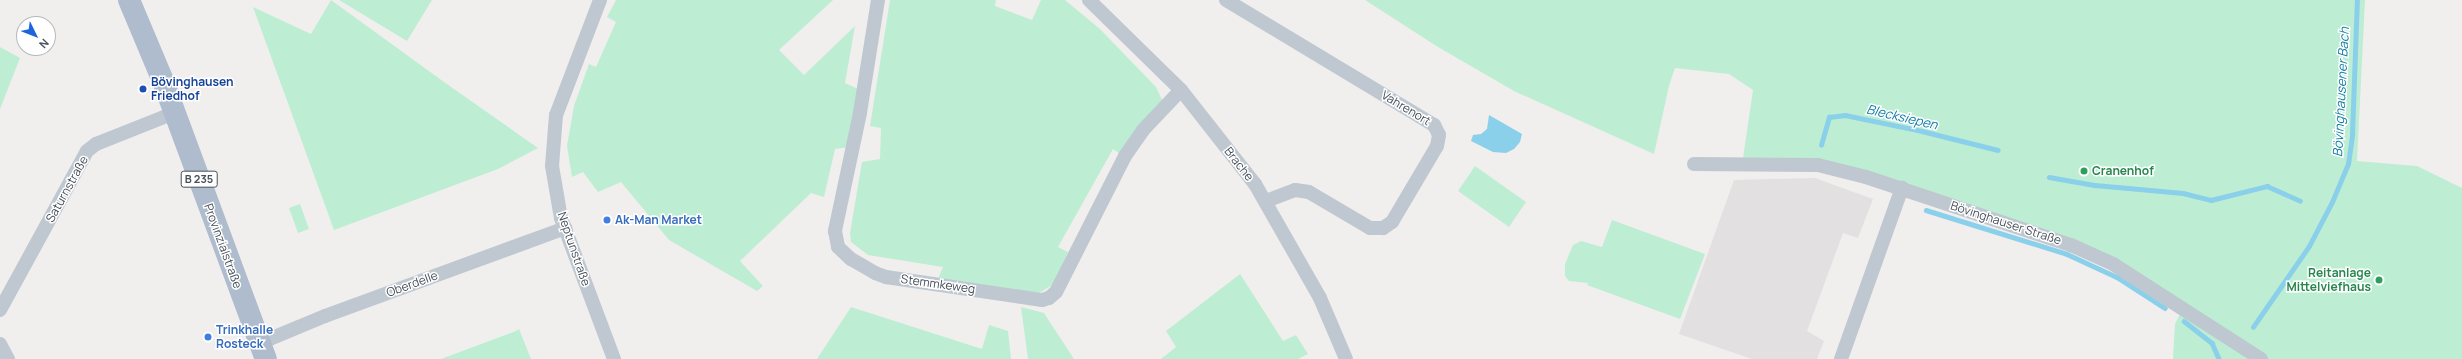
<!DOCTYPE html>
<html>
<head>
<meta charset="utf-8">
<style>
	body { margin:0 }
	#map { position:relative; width:2462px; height:359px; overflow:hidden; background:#f1eeee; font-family:Manrope,sans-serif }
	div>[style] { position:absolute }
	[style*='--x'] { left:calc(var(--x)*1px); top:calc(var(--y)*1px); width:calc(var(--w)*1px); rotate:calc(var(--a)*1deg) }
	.education>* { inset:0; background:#e2e0e0 }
	.green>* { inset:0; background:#bdeed3 }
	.water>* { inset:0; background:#8bd0ea }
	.stream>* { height:4.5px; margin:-2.25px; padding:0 2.25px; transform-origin:2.25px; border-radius:2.25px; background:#8bd0ea }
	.street>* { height:14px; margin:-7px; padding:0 7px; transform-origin:7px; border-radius:7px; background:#bfc8d0 }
	.primary>* { height:22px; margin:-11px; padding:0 11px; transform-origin:11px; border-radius:11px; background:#aebccd }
	.dots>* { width:11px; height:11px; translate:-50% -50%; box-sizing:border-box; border:2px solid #fff; border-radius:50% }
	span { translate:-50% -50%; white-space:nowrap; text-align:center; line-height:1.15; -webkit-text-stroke:3px #fff; paint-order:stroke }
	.shield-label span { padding:1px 3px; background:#fff; border:1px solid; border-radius:3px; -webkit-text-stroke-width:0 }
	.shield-label { font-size:11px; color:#47505b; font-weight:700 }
	.transit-label { font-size:12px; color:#164399; font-weight:700 }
	.left { translate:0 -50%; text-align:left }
	.street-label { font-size:12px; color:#47505b }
	.leisure-label { font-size:12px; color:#27864d; font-weight:700 }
	.right { translate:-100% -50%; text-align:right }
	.shop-label { font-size:12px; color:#366cbe; font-weight:700 }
	.water-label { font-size:13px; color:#0f7ca6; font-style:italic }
	.north { position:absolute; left:16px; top:16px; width:40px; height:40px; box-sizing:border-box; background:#fff; border:1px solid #b5b9bd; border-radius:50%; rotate:133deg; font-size:11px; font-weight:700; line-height:16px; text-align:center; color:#47505b }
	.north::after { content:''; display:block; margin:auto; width:14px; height:18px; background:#1d64dc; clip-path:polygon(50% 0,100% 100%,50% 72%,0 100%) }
</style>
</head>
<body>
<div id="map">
	<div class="education">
		<div style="clip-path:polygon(1815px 178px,1873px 199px,1858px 238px,1843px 233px,1807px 331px,1824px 341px,1817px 359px,1752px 359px,1679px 334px,1734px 180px)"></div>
	</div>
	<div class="green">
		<div style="clip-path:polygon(331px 0,444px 82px,538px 148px,498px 169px,334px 230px,253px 7px,311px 34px)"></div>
		<div style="clip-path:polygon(339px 0,432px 0,407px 41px)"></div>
		<div style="clip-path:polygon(616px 0,833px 0,779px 50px,804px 75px,855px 26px,845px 83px,858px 89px,849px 147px,835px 149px,824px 197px,811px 193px,740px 261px,763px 286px,757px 291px,669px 240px,621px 182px,598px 192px,583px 172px,572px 177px,567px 146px,574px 106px,589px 64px,596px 67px,616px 22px,607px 17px)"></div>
		<div style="clip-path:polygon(890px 0,996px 0,995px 6px,1032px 20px,1041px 0,1065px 0,1100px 29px,1156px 87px,1164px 104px,1120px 154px,1113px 149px,1058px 247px,1068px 252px,1054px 284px,1039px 293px,938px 279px,943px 267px,868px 255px,851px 242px,850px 233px,862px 162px,880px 159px,881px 128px,870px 126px)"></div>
		<div style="clip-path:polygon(1365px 0,2365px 0,2357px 161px,2417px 166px,2462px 188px,2462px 359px,2173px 359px,2175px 324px,2183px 308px,2113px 264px,1818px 165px,1742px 165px,1753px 90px,1729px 74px,1675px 68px,1669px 86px,1654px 154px,1514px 91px,1438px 47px)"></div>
		<div style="clip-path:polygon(0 47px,20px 58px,0 109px)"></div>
		<div style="clip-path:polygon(1475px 166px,1526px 202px,1509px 227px,1458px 191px)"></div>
		<div style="clip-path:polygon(300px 204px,309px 229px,298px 233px,289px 208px)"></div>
		<div style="clip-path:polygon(1612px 220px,1705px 254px,1680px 319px,1587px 285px,1588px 283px,1569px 281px,1565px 276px,1565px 264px,1573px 245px,1581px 241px,1602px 247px)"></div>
		<div style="clip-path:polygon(1240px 274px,1283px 341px,1296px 335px,1308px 354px,1298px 359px,1161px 359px,1176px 347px,1166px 331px)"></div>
		<div style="clip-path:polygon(851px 307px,982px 349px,989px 325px,1008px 331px,1011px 359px,817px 359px)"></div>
		<div style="clip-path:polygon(1021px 307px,1044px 313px,1074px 359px,1028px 359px)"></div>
		<div style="clip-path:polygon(519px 329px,531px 359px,441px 359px,516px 331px)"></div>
	</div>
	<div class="water">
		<div style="clip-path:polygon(1489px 115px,1522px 134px,1520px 142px,1514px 149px,1506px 153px,1493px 152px,1471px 141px,1473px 135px,1481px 134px,1487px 129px)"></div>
	</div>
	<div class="stream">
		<div style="--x:1821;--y:145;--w:29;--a:-74"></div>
		<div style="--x:1829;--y:117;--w:16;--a:-7"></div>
		<div style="--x:1845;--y:115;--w:79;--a:11.7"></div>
		<div style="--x:1922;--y:131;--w:78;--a:14"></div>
		<div style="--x:2049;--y:177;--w:47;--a:9.9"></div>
		<div style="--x:2095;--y:185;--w:88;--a:5.2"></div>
		<div style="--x:2183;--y:193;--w:29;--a:14"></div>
		<div style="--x:2211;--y:200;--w:58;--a:-14"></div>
		<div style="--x:2267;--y:186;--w:36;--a:24"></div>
		<div style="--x:1926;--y:210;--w:148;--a:17.3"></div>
		<div style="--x:2067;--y:254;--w:55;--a:24.7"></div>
		<div style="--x:2117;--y:277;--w:57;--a:32.9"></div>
		<div style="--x:2184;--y:321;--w:36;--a:38"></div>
		<div style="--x:2212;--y:343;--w:17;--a:66"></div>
		<div style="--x:2253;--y:327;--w:98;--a:-55.3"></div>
		<div style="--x:2309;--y:246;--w:50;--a:-62.4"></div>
		<div style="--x:2332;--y:202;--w:41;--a:-67.2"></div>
		<div style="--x:2348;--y:164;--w:30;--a:-82"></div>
		<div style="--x:2352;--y:134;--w:134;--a:-87.9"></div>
	</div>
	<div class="street">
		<div style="--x:600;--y:0;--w:123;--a:110.9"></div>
		<div style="--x:556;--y:115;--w:51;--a:94.5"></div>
		<div style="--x:552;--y:166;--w:53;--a:80.2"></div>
		<div style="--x:561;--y:218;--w:151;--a:69.4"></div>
		<div style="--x:878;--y:0;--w:114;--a:99.1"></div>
		<div style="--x:860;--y:113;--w:121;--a:102"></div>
		<div style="--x:835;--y:231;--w:16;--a:79"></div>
		<div style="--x:838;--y:247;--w:18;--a:43"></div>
		<div style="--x:851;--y:259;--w:28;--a:30"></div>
		<div style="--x:875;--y:273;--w:12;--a:20"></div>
		<div style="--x:886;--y:277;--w:158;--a:8.4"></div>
		<div style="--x:1042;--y:300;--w:7;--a:-16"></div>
		<div style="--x:1049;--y:298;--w:9;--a:-41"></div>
		<div style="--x:1056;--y:292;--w:153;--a:-63.1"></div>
		<div style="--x:1125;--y:156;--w:32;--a:-55"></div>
		<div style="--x:1143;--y:130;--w:55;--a:-46.5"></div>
		<div style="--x:1089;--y:0;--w:129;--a:44.4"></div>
		<div style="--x:1181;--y:90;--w:120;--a:51.8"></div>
		<div style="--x:1255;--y:184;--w:131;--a:60.3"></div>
		<div style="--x:1320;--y:298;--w:66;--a:66.9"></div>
		<div style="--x:1226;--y:0;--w:243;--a:31"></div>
		<div style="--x:1434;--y:125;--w:11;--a:63"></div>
		<div style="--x:1439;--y:135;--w:11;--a:100"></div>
		<div style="--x:1437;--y:146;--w:88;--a:120.6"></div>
		<div style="--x:1392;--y:222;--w:11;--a:146"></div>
		<div style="--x:1383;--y:228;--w:13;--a:180"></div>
		<div style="--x:1370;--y:228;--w:71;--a:-149.5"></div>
		<div style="--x:1309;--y:192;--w:14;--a:-172"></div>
		<div style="--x:1295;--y:190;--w:30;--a:159"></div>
		<div style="--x:1694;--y:164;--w:124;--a:0.5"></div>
		<div style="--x:1818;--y:165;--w:49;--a:14"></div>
		<div style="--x:1866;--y:177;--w:216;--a:18.4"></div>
		<div style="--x:2071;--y:245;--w:46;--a:24.3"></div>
		<div style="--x:2113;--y:264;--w:176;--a:32.7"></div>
		<div style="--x:0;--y:310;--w:181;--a:-61.3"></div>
		<div style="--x:87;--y:151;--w:11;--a:-38"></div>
		<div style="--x:96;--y:144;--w:84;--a:-21.7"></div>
		<div style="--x:260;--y:343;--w:70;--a:-22.6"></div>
		<div style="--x:325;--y:316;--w:256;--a:-20.1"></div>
		<div style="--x:0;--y:344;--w:17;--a:62"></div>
		<div style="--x:1841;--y:359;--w:182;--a:-70.4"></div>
	</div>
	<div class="primary">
		<div style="--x:129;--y:0;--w:88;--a:67.2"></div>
		<div style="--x:163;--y:81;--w:296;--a:69.7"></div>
	</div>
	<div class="dots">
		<div style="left:143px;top:89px;background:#1a4fb4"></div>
		<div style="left:2084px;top:171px;background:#2e9e5b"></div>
		<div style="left:607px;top:220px;background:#3f7fe0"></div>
		<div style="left:2379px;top:280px;background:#2e9e5b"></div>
		<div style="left:208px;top:337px;background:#3f7fe0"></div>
	</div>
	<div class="shield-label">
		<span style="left:199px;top:179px">B 235</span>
	</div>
	<div class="transit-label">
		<span class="left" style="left:151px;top:89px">Bövinghausen<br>Friedhof</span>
	</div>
	<div class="street-label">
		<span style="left:1406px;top:108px;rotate:31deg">Vahrenort</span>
		<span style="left:1239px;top:164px;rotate:52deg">Brache</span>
		<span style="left:67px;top:189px;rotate:-61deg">Saturnstraße</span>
		<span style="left:2006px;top:223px;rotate:18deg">Bövinghauser Straße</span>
		<span style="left:223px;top:246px;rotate:70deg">Provinzialstraße</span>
		<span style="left:574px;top:249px;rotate:71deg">Neptunstraße</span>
		<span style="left:412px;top:284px;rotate:-20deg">Oberdelle</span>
		<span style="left:938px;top:284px;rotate:8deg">Stemmkeweg</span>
	</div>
	<div class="leisure-label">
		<span class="left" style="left:2092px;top:171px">Cranenhof</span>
		<span class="right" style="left:2371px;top:280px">Reitanlage<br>Mittelviefhaus</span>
	</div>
	<div class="shop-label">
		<span class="left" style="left:615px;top:220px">Ak-Man Market</span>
		<span class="left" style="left:216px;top:337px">Trinkhalle<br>Rosteck</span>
	</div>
	<div class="water-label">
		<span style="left:2341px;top:92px;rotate:-87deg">Bövinghausener Bach</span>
		<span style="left:1902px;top:117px;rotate:13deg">Blecksiepen</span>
	</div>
	<div class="north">N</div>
</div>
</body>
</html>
